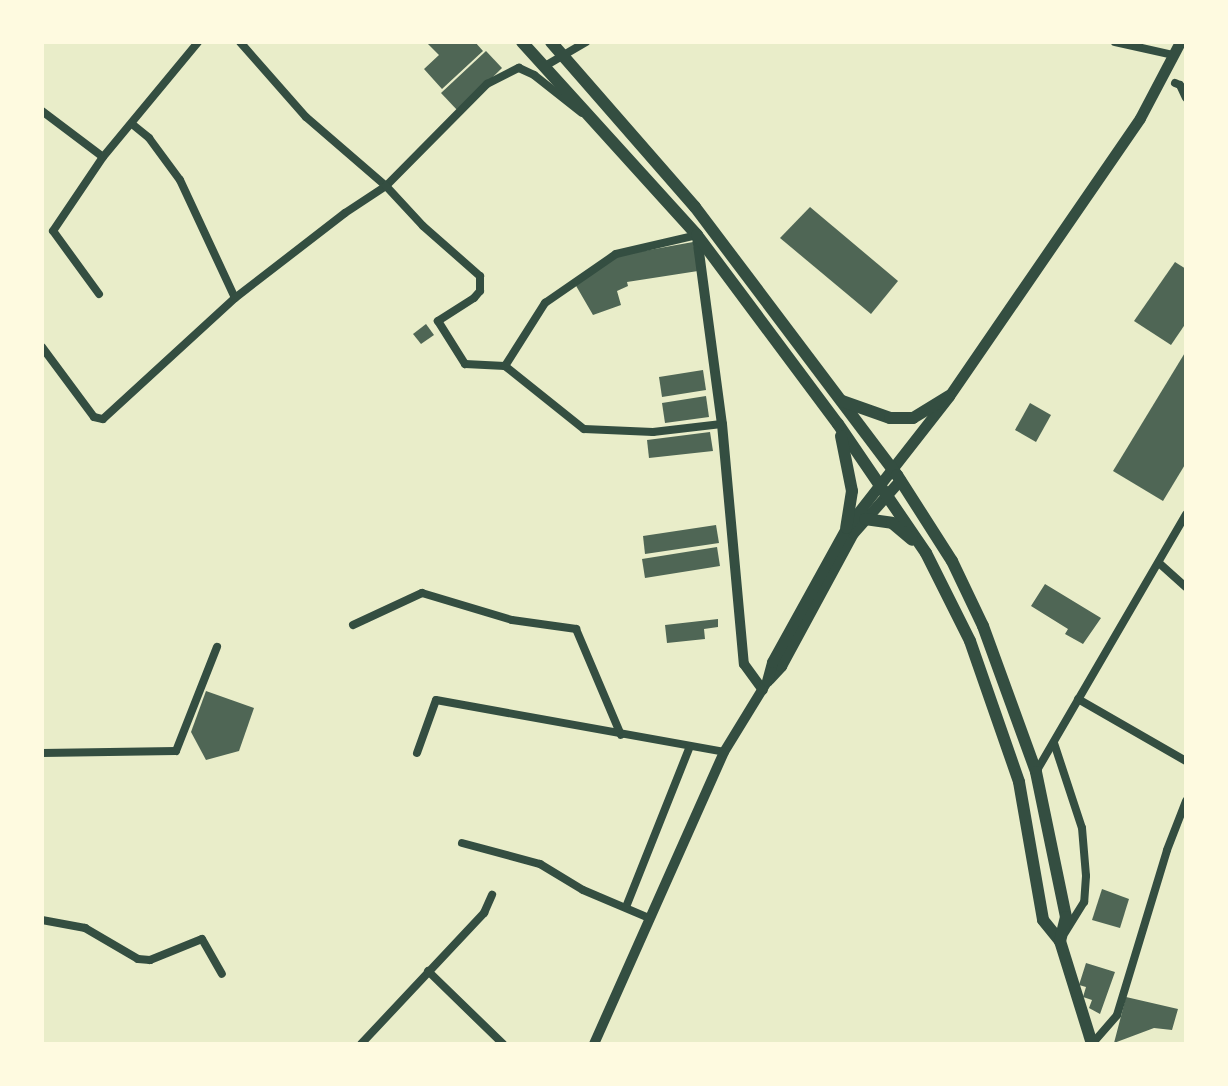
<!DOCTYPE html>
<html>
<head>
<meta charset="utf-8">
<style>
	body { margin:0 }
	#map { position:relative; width:1228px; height:1086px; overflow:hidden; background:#e9edc9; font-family:"Fira Sans Condensed",sans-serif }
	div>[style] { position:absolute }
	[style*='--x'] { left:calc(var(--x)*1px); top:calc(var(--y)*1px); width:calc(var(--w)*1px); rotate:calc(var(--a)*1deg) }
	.building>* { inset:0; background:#4f6655 }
	.minor>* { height:8px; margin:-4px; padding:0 4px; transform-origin:4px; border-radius:4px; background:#344e41 }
	.tertiary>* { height:10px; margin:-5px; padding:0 5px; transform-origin:5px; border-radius:5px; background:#344e41 }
	.secondary>* { height:11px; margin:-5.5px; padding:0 5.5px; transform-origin:5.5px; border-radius:5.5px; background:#344e41 }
	.primary>* { height:12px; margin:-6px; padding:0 6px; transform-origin:6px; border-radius:6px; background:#344e41 }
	span { translate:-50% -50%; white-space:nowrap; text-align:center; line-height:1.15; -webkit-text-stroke:6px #fefae0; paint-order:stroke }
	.frame { position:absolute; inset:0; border:44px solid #fefae0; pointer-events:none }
</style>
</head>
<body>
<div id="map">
	<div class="building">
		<div style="clip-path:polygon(426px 42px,475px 42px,483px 51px,442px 89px,424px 69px,439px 55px)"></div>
		<div style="clip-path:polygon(486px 51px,502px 68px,458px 111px,441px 93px)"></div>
		<div style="clip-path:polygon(810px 207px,898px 281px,871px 314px,780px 238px)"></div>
		<div style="clip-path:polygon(693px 242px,698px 271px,627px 282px,628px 286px,617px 291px,621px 305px,593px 315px,575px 284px,616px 256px)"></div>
		<div style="clip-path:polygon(1175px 262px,1186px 269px,1186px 323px,1171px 345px,1134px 321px)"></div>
		<div style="clip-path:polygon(426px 324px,434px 335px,421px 344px,413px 334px)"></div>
		<div style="clip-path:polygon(1186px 351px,1186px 463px,1163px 501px,1113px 471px)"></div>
		<div style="clip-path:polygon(703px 370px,706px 390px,662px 397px,659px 377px)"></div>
		<div style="clip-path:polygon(706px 396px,709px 417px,665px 423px,662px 403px)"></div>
		<div style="clip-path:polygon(1030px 403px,1051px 415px,1036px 442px,1015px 430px)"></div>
		<div style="clip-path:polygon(710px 432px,713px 451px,649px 458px,647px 440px)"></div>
		<div style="clip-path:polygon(716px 525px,719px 543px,645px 554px,643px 536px)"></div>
		<div style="clip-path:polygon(717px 547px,720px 566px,645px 578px,642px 559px)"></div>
		<div style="clip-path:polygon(1045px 584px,1101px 618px,1083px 644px,1065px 634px,1068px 629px,1031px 606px)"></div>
		<div style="clip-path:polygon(718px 619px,718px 627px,704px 629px,705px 639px,667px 643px,665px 625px)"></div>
		<div style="clip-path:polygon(206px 691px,254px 708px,239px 751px,206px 760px,191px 732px)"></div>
		<div style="clip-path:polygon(1102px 889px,1129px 899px,1120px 928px,1092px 920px)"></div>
		<div style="clip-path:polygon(1086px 963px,1115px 972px,1100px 1014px,1089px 1008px,1092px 1000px,1083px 997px,1086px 987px,1079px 985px)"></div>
		<div style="clip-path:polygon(1126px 997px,1178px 1009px,1172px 1030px,1154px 1028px,1114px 1043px)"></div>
	</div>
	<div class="minor">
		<div style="--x:240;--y:42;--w:100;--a:48.7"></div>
		<div style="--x:306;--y:117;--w:106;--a:40.8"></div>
		<div style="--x:386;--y:186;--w:144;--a:-45.3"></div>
		<div style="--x:487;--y:84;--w:36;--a:-27"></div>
		<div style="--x:519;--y:68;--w:17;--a:25"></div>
		<div style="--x:534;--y:75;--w:61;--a:38.4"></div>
		<div style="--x:1115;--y:42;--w:59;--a:12.6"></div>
		<div style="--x:545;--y:66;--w:48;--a:-30.3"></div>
		<div style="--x:1175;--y:83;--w:5;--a:22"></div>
		<div style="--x:1180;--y:85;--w:14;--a:65"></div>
		<div style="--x:42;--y:111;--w:76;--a:37"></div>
		<div style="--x:132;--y:124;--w:22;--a:39"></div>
		<div style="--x:149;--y:138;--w:52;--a:53.6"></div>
		<div style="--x:180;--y:180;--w:130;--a:65"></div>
		<div style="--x:99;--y:294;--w:78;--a:-126.1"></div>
		<div style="--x:53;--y:231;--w:89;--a:-56"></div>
		<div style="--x:103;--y:157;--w:149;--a:-50.4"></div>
		<div style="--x:42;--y:347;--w:87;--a:53.4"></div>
		<div style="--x:94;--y:417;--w:9;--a:13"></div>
		<div style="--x:103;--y:419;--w:179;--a:-42.5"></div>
		<div style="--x:235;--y:298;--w:139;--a:-37.7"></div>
		<div style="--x:345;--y:213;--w:49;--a:-33.4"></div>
		<div style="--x:386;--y:186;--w:54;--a:47.2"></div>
		<div style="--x:423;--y:226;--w:76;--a:41.3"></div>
		<div style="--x:480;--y:276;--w:15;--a:90"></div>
		<div style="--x:480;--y:291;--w:9;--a:131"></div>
		<div style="--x:474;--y:298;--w:43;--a:147.4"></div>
		<div style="--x:438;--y:321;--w:51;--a:57.9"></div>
		<div style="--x:465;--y:364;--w:40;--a:2.9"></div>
		<div style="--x:505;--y:366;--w:101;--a:38.6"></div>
		<div style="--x:584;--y:429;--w:69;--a:2.5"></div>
		<div style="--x:653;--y:432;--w:69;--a:-6.6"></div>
		<div style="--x:505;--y:366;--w:75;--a:-57.6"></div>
		<div style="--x:545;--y:303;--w:86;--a:-34.6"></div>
		<div style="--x:616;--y:254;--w:83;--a:-13.2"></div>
		<div style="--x:1159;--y:563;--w:36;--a:42"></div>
		<div style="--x:353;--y:625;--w:76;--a:-24.9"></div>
		<div style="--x:422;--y:593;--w:94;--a:16.7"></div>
		<div style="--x:512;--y:620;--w:65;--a:8"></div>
		<div style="--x:576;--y:629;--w:115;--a:67"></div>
		<div style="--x:1078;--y:699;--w:125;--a:29.9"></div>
		<div style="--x:1054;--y:743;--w:89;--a:71.8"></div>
		<div style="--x:1082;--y:828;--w:48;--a:85.2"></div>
		<div style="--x:1086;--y:876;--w:26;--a:94"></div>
		<div style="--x:1084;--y:902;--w:36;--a:122"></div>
		<div style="--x:42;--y:753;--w:134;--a:-0.9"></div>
		<div style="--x:176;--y:751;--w:112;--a:-68.5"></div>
		<div style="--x:417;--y:753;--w:56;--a:-70.3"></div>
		<div style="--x:436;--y:700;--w:293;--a:10.2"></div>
		<div style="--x:1036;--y:772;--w:298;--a:-59.8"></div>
		<div style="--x:462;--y:843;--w:81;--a:15.1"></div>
		<div style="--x:540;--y:864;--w:50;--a:31.2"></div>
		<div style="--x:583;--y:890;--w:72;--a:23"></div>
		<div style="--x:626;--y:907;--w:173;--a:-68.3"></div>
		<div style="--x:42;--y:920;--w:44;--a:10.5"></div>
		<div style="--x:85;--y:928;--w:61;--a:30.3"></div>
		<div style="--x:138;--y:959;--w:12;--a:5"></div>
		<div style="--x:150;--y:960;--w:56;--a:-22"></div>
		<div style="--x:202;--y:939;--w:40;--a:60.3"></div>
		<div style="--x:428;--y:971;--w:105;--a:44.2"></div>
		<div style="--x:361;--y:1044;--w:180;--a:-46.8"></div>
		<div style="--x:484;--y:913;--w:20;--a:-66"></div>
		<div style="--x:1092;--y:1044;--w:38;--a:-49"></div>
		<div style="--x:1117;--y:1015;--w:172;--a:-73.1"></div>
		<div style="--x:1167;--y:850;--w:53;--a:-68.8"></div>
	</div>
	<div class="tertiary">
		<div style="--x:697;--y:237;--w:189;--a:82.4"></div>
		<div style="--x:722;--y:424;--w:241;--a:84.8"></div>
		<div style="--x:744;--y:664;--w:32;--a:54"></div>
		<div style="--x:594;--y:1044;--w:320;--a:-66"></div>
		<div style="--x:724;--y:752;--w:79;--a:-58.5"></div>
	</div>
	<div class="secondary">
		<div style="--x:769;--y:679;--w:18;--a:-47"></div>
		<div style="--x:781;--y:666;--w:151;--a:-61.6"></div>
		<div style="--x:853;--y:533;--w:71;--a:-48.4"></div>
		<div style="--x:767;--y:681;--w:20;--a:-75"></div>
		<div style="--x:772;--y:662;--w:153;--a:-61.1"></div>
		<div style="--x:846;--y:528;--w:167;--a:-52"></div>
		<div style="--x:949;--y:396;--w:337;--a:-55.5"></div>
		<div style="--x:1140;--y:118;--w:86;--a:-62.2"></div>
	</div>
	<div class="primary">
		<div style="--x:522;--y:42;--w:261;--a:47.8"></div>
		<div style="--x:697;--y:235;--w:236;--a:53.3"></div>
		<div style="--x:838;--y:424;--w:156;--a:55.7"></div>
		<div style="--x:926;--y:553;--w:98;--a:63.4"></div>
		<div style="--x:970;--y:641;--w:149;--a:70.8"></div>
		<div style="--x:1019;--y:782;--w:140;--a:80.1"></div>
		<div style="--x:1043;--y:920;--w:27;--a:51"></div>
		<div style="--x:1060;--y:941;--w:108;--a:72.7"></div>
		<div style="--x:551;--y:42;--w:219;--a:48.9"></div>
		<div style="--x:695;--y:207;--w:336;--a:53"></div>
		<div style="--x:897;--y:475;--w:102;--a:57.4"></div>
		<div style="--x:952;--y:561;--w:72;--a:64.5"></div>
		<div style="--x:983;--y:626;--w:155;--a:70"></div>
		<div style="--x:1036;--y:772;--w:148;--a:78.3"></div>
		<div style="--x:1066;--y:917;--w:25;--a:104"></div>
		<div style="--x:842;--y:401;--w:51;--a:19.5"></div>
		<div style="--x:890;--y:418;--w:23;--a:0"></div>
		<div style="--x:913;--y:418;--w:42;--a:-31.4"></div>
		<div style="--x:841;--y:436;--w:56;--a:78.7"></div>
		<div style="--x:852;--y:491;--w:37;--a:99"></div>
		<div style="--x:865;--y:519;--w:27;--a:8"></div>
		<div style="--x:892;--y:523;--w:26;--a:40"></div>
	</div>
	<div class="frame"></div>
</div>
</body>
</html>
